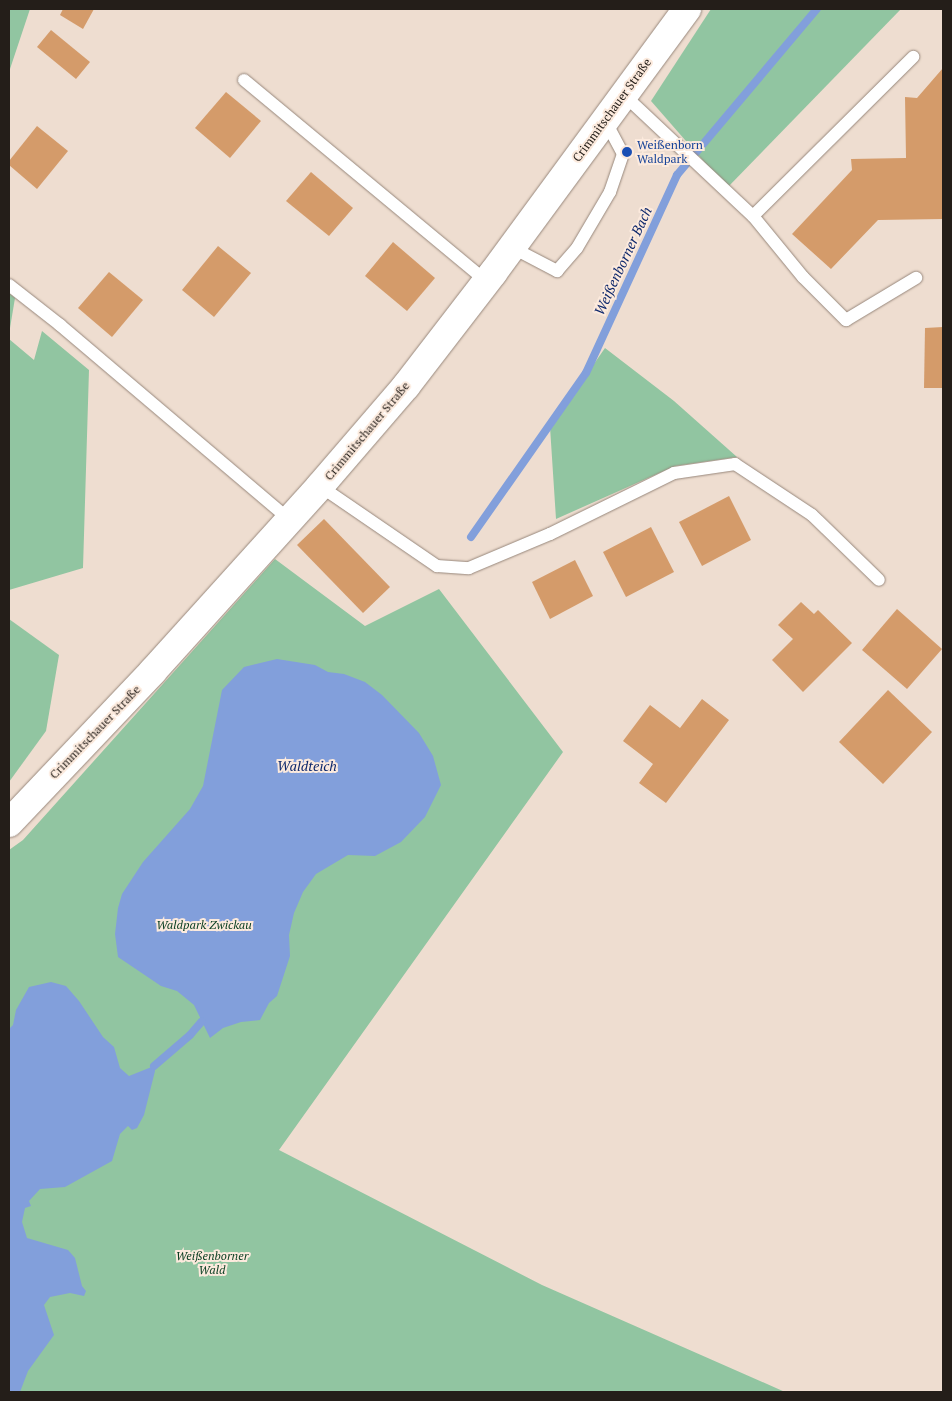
<!DOCTYPE html>
<html>
<head>
<meta charset="utf-8">
<style>
	body { margin:0 }
	#map { position:relative; width:952px; height:1401px; overflow:hidden; background:#eeddd0; font-family:"PT Serif",serif }
	div>[style] { position:absolute }
	[style*='--x'] { left:calc(var(--x)*1px); top:calc(var(--y)*1px); width:calc(var(--w)*1px); rotate:calc(var(--a)*1deg) }
	.green>* { inset:0; background:#91c5a1 }
	.water>* { inset:0; background:#829fdb }
	.stream>* { height:8px; margin:-4px; padding:0 4px; transform-origin:4px; border-radius:4px; background:#829fdb }
	.building>* { inset:0; background:#d49b6a }
	.roads { filter:drop-shadow(0 0 1px #97877b) drop-shadow(0 0 1px #97877b) }
	.lane>* { height:12px; margin:-6px; padding:0 6px; transform-origin:6px; border-radius:6px; background:#fff }
	.secondary>* { height:28px; margin:-14px; padding:0 14px; transform-origin:14px; border-radius:14px; background:#fff }
	.dots>* { width:14px; height:14px; translate:-50% -50%; box-sizing:border-box; border:2px solid #fceadd; border-radius:50% }
	span { translate:-50% -50%; white-space:nowrap; text-align:center; line-height:1.15; -webkit-text-stroke:4px #fceadd; paint-order:stroke }
	.street-label { font-size:12px; color:#241e19 }
	.transit-label { font-size:12px; color:#164399 }
	.left { translate:0 -50%; text-align:left }
	.park-label { font-size:12px; color:#063c1f; font-style:italic }
	.water-label { font-size:14px; color:#0d276b; font-style:italic }
	.frame { position:absolute; inset:0; border:10px solid #241e19; pointer-events:none }
</style>
</head>
<body>
<div id="map">
	<div class="green">
		<div style="clip-path:polygon(9px 9px,30px 9px,9px 72px)"></div>
		<div style="clip-path:polygon(711px 9px,901px 9px,727px 188px,651px 101px)"></div>
		<div style="clip-path:polygon(9px 293px,15px 298px,9px 334px)"></div>
		<div style="clip-path:polygon(42px 331px,89px 370px,83px 568px,9px 590px,9px 339px,34px 360px)"></div>
		<div style="clip-path:polygon(605px 348px,674px 401px,737px 457px,675px 466px,556px 519px,550px 427px)"></div>
		<div style="clip-path:polygon(275px 559px,365px 626px,439px 589px,563px 752px,279px 1150px,542px 1285px,785px 1392px,9px 1392px,9px 850px,23px 840px)"></div>
		<div style="clip-path:polygon(9px 619px,59px 655px,46px 731px,9px 782px)"></div>
	</div>
	<div class="water">
		<div style="clip-path:polygon(277px 659px,315px 665px,328px 672px,344px 674px,365px 682px,382px 695px,419px 733px,433px 756px,441px 785px,425px 817px,401px 842px,375px 856px,348px 855px,316px 874px,303px 892px,294px 913px,289px 935px,290px 956px,277px 996px,269px 1003px,260px 1020px,241px 1022px,223px 1028px,210px 1038px,194px 1005px,177px 991px,161px 986px,118px 957px,115px 934px,118px 908px,122px 894px,143px 862px,190px 809px,203px 786px,222px 690px,244px 667px)"></div>
		<div style="clip-path:polygon(51px 982px,66px 986px,79px 1001px,103px 1037px,114px 1047px,120px 1068px,129px 1076px,154px 1066px,155px 1071px,144px 1115px,137px 1128px,132px 1130px,128px 1126px,120px 1134px,112px 1161px,65px 1187px,40px 1189px,29px 1201px,31px 1206px,25px 1208px,22px 1222px,27px 1238px,68px 1250px,75px 1258px,82px 1286px,86px 1291px,84px 1296px,70px 1293px,50px 1297px,44px 1305px,54px 1335px,28px 1371px,20px 1392px,9px 1392px,9px 1029px,13px 1025px,16px 1010px,29px 987px)"></div>
	</div>
	<div class="stream">
		<div style="--x:471;--y:537;--w:200;--a:-55"></div>
		<div style="--x:586;--y:373;--w:218;--a:-65.3"></div>
		<div style="--x:677;--y:175;--w:217;--a:-49.9"></div>
		<div style="--x:154;--y:1066;--w:48;--a:-40.7"></div>
		<div style="--x:190;--y:1035;--w:18;--a:-49"></div>
	</div>
	<div class="building">
		<div style="clip-path:polygon(63px 9px,94px 9px,83px 29px,60px 15px)"></div>
		<div style="clip-path:polygon(51px 30px,90px 62px,76px 79px,37px 47px)"></div>
		<div style="clip-path:polygon(943px 68px,943px 219px,878px 220px,831px 269px,792px 234px,852px 170px,851px 159px,906px 158px,905px 97px,917px 98px)"></div>
		<div style="clip-path:polygon(226px 92px,261px 121px,230px 158px,195px 128px)"></div>
		<div style="clip-path:polygon(37px 126px,68px 151px,37px 189px,9px 165px,9px 161px)"></div>
		<div style="clip-path:polygon(311px 172px,353px 208px,329px 236px,286px 201px)"></div>
		<div style="clip-path:polygon(393px 242px,435px 278px,407px 311px,365px 276px)"></div>
		<div style="clip-path:polygon(218px 246px,251px 273px,214px 317px,182px 290px)"></div>
		<div style="clip-path:polygon(109px 272px,143px 300px,112px 337px,78px 308px)"></div>
		<div style="clip-path:polygon(943px 327px,943px 388px,924px 388px,925px 328px)"></div>
		<div style="clip-path:polygon(729px 496px,751px 540px,702px 566px,679px 522px)"></div>
		<div style="clip-path:polygon(324px 519px,390px 587px,363px 613px,297px 545px)"></div>
		<div style="clip-path:polygon(651px 527px,674px 572px,626px 597px,603px 552px)"></div>
		<div style="clip-path:polygon(575px 560px,593px 596px,550px 619px,532px 582px)"></div>
		<div style="clip-path:polygon(801px 602px,814px 614px,818px 610px,852px 643px,803px 692px,772px 660px,793px 639px,778px 625px)"></div>
		<div style="clip-path:polygon(897px 609px,942px 649px,907px 689px,862px 650px)"></div>
		<div style="clip-path:polygon(888px 690px,932px 732px,883px 784px,839px 742px)"></div>
		<div style="clip-path:polygon(702px 699px,729px 720px,666px 803px,639px 783px,653px 764px,623px 741px,650px 705px,680px 728px)"></div>
	</div>
	<div class="roads">
		<div class="lane">
			<div style="--x:244;--y:80;--w:316;--a:39.7"></div>
			<div style="--x:624;--y:95;--w:177;--a:43.2"></div>
			<div style="--x:753;--y:216;--w:79;--a:50.7"></div>
			<div style="--x:803;--y:277;--w:61;--a:45"></div>
			<div style="--x:846;--y:320;--w:82;--a:-31"></div>
			<div style="--x:753;--y:216;--w:226;--a:-44.8"></div>
			<div style="--x:513;--y:248;--w:50;--a:27.6"></div>
			<div style="--x:557;--y:271;--w:30;--a:-49"></div>
			<div style="--x:577;--y:248;--w:65;--a:-59.5"></div>
			<div style="--x:610;--y:192;--w:40;--a:-71.1"></div>
			<div style="--x:623;--y:154;--w:38;--a:-118"></div>
			<div style="--x:9;--y:285;--w:65;--a:38.1"></div>
			<div style="--x:60;--y:325;--w:302;--a:40.3"></div>
			<div style="--x:320;--y:486;--w:142;--a:34.4"></div>
			<div style="--x:437;--y:566;--w:32;--a:4"></div>
			<div style="--x:469;--y:568;--w:88;--a:-22.8"></div>
			<div style="--x:550;--y:534;--w:138;--a:-26.2"></div>
			<div style="--x:674;--y:473;--w:62;--a:-8.4"></div>
			<div style="--x:735;--y:464;--w:92;--a:33.5"></div>
			<div style="--x:812;--y:515;--w:93;--a:44.1"></div>
		</div>
		<div class="secondary">
			<div style="--x:9;--y:823;--w:209;--a:-46.5"></div>
			<div style="--x:153;--y:671;--w:249;--a:-47.9"></div>
			<div style="--x:320;--y:486;--w:132;--a:-49.3"></div>
			<div style="--x:406;--y:386;--w:143;--a:-52.4"></div>
			<div style="--x:493;--y:273;--w:328;--a:-53.7"></div>
		</div>
	</div>
	<div class="dots">
		<div style="left:627px;top:152px;background:#1a4fb4"></div>
	</div>
	<div class="street-label">
		<span style="left:612px;top:110px;rotate:-54deg">Crimmitschauer Straße</span>
		<span style="left:367px;top:431px;rotate:-50deg">Crimmitschauer Straße</span>
		<span style="left:95px;top:732px;rotate:-46deg">Crimmitschauer Straße</span>
	</div>
	<div class="transit-label">
		<span class="left" style="left:637px;top:152px">Weißenborn<br>Waldpark</span>
	</div>
	<div class="park-label">
		<span style="left:204px;top:925px">Waldpark Zwickau</span>
		<span style="left:212px;top:1263px">Weißenborner<br>Wald</span>
	</div>
	<div class="water-label">
		<span style="left:623px;top:261px;rotate:-65deg">Weißenborner Bach</span>
		<span style="left:307px;top:766px">Waldteich</span>
	</div>
	<div class="frame"></div>
</div>
</body>
</html>
